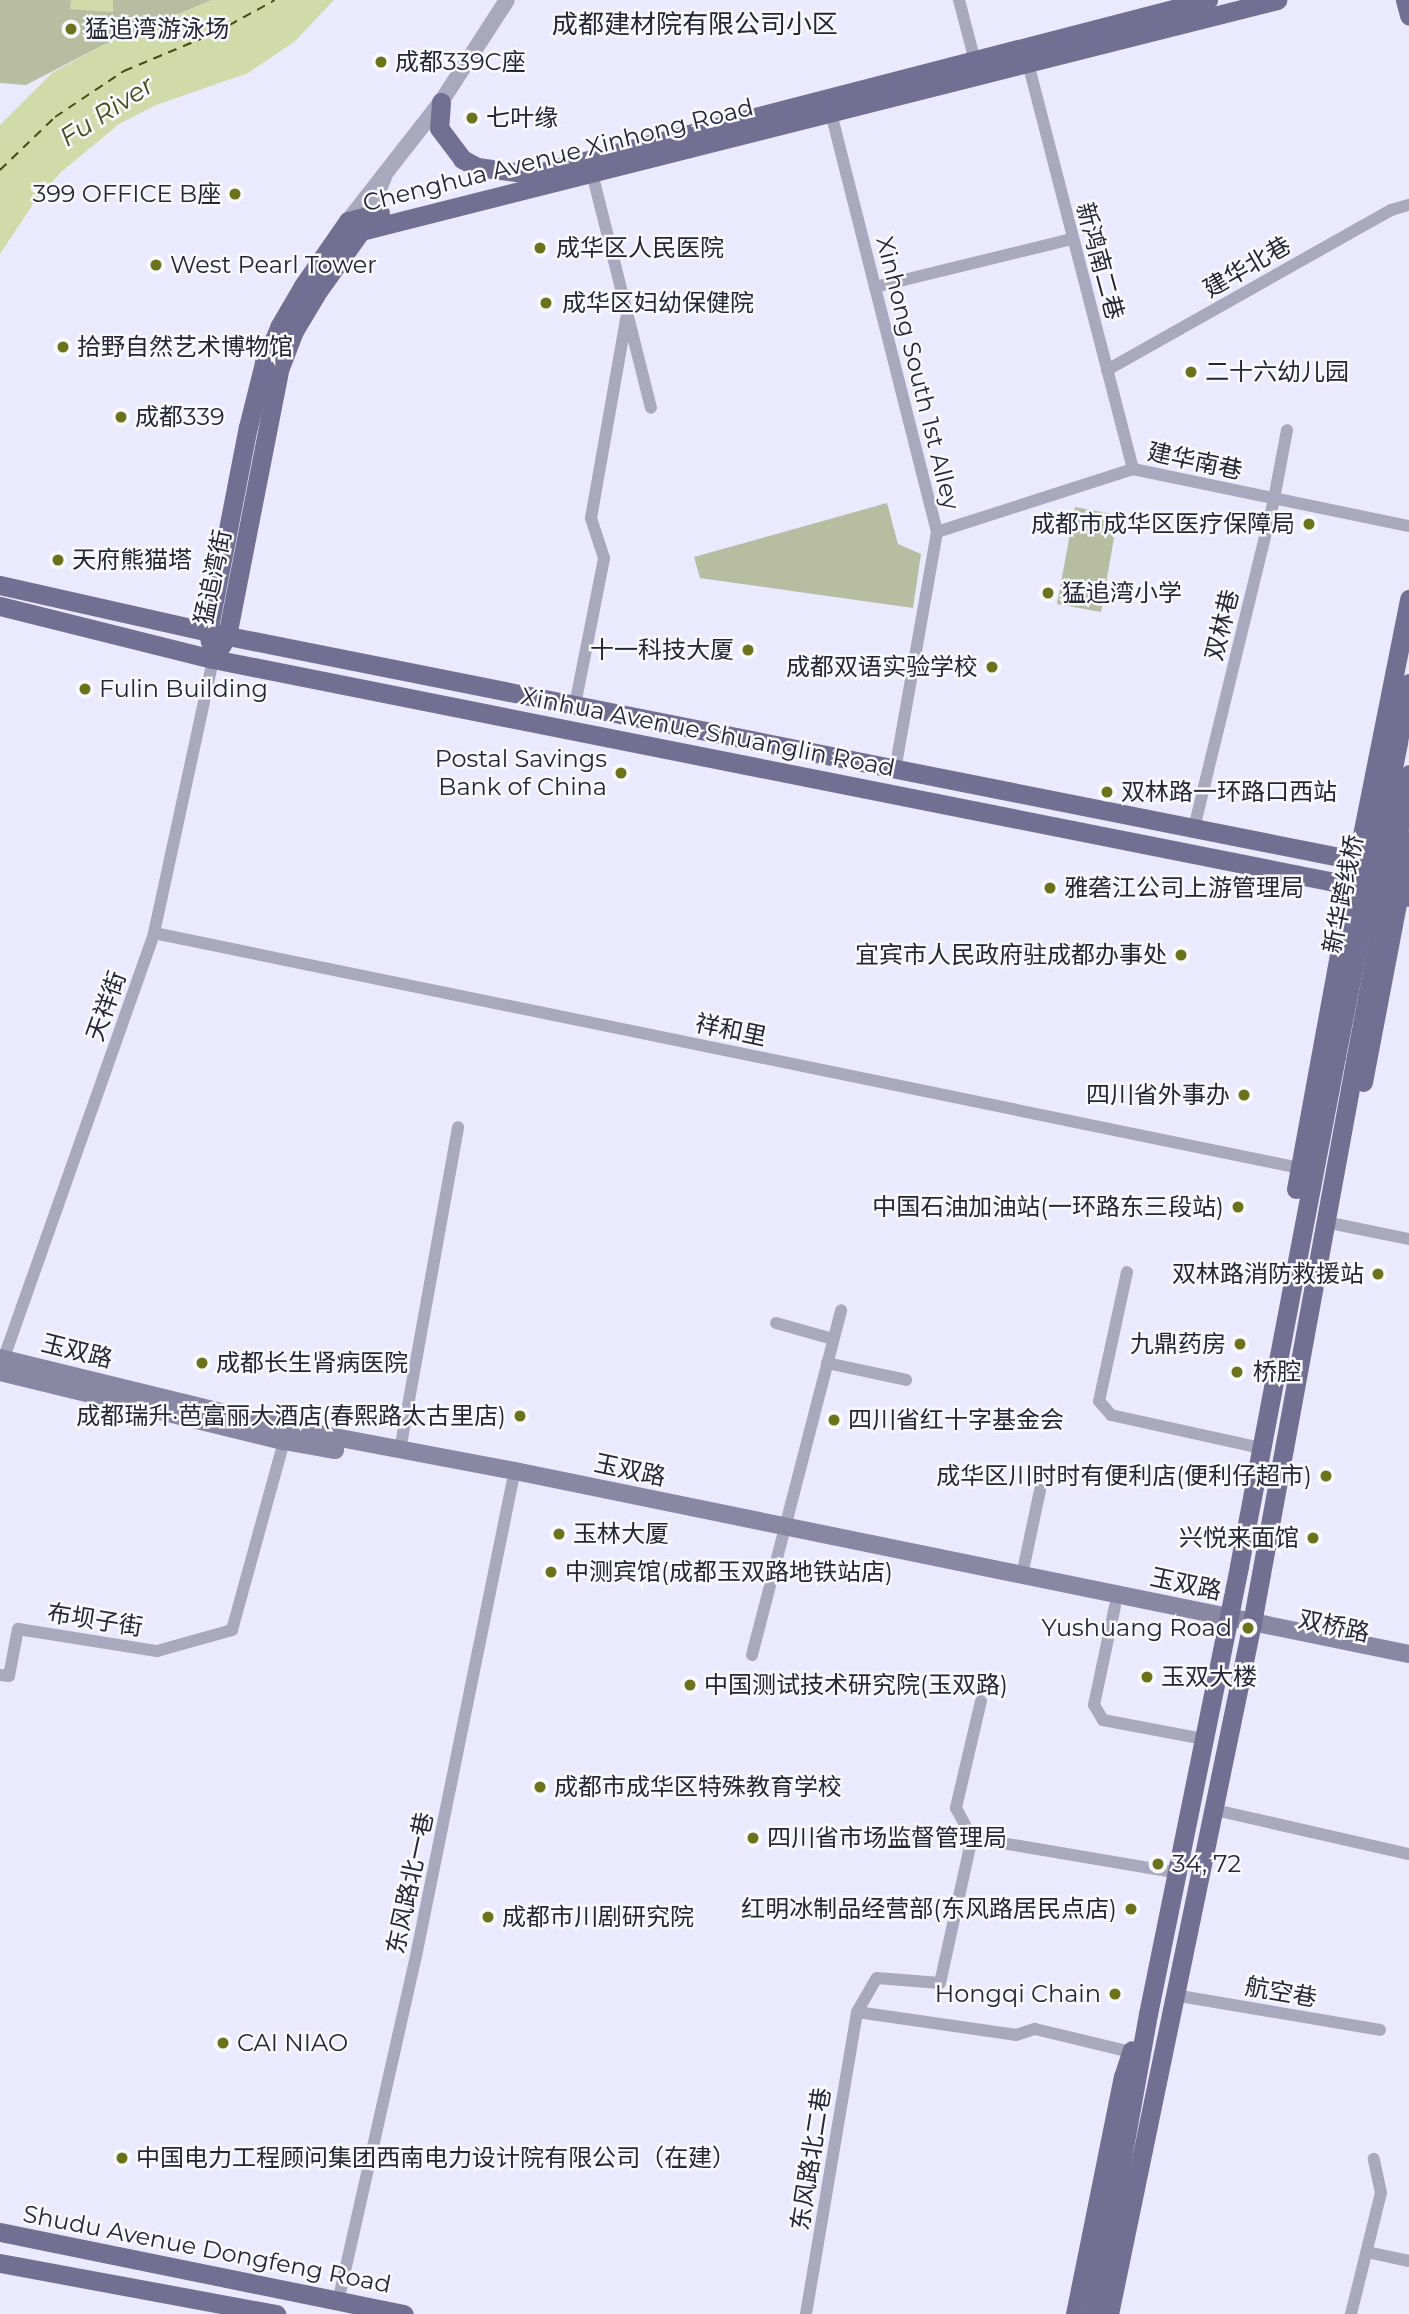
<!DOCTYPE html>
<html>
<head>
<meta charset="utf-8">
<style>
	body { margin:0 }
	#map { position:relative; width:1409px; height:2314px; overflow:hidden; background:#eae9fd; font-family:Montserrat,"Noto Sans SC",sans-serif }
	div>[style] { position:absolute }
	[style*='--x'] { left:calc(var(--x)*1px); top:calc(var(--y)*1px); width:calc(var(--w)*1px); rotate:calc(var(--a)*1deg) }
	.green>* { inset:0; background:#b8bca0 }
	.water>* { inset:0; background:#d3daa9 }
	.ferry>* { height:2px; margin-top:-1px; transform-origin:0; background:repeating-linear-gradient(90deg,#474b14 0 9px,transparent 0 16px) }
	.minor>* { height:12px; margin:-6px; padding:0 6px; transform-origin:6px; border-radius:6px; background:#a9a8bc }
	.tertiary>* { height:16px; margin:-8px; padding:0 8px; transform-origin:8px; border-radius:8px; background:#a9a8bc }
	.secondary>* { height:18px; margin:-9px; padding:0 9px; transform-origin:9px; border-radius:9px; background:#8987a4 }
	.primary>* { height:19px; margin:-9.5px; padding:0 9.5px; transform-origin:9.5px; border-radius:9.5px; background:#736f93 }
	.primary-bridge>* { height:19px; margin:-9.5px; padding:0 9.5px; transform-origin:9.5px; border-radius:9.5px; background:#736f93 }
	.dots>* { width:19px; height:19px; translate:-50% -50%; box-sizing:border-box; border:4px solid #f8f8ff; border-radius:50% }
	span { translate:-50% -50%; white-space:nowrap; text-align:center; line-height:1.15; -webkit-text-stroke:5px #f8f8ff; paint-order:stroke }
	.poi-label { font-size:24px; color:#262532 }
	.left { translate:0 -50%; text-align:left }
	.right { translate:-100% -50%; text-align:right }
	.street-label { font-size:24px; color:#262532 }
	.neighbourhood-label { font-size:26px; color:#262532 }
	.water-label { font-size:26px; color:#474b14; font-style:italic }
</style>
</head>
<body>
<div id="map">
	<div class="green">
		<div style="clip-path:polygon(0 0,212px 0,101px 46px,26px 85px,0 83px)"></div>
		<div style="clip-path:polygon(887px 503px,898px 544px,921px 554px,913px 608px,700px 578px,694px 557px)"></div>
		<div style="clip-path:polygon(1075px 507px,1118px 515px,1101px 612px,1057px 604px)"></div>
	</div>
	<div class="water">
		<div style="clip-path:polygon(71px 0,113px 0,113px 12px,70px 9px)"></div>
		<div style="clip-path:polygon(212px 0,334px 0,294px 42px,248px 73px,156px 105px,119px 124px,60px 173px,35px 201px,0 254px,0 125px,52px 73px,101px 46px)"></div>
	</div>
	<div class="ferry">
		<div style="--x:0;--y:170;--w:76;--a:-43.9"></div>
		<div style="--x:55;--y:117;--w:83;--a:-33.7"></div>
		<div style="--x:124;--y:71;--w:99;--a:-22.7"></div>
		<div style="--x:215;--y:33;--w:68;--a:-28.8"></div>
	</div>
	<div class="minor">
		<div style="--x:959;--y:0;--w:63;--a:75.3"></div>
		<div style="--x:1028;--y:63;--w:419;--a:75.5"></div>
		<div style="--x:831;--y:113;--w:432;--a:75.8"></div>
		<div style="--x:937;--y:532;--w:241;--a:100"></div>
		<div style="--x:592;--y:173;--w:242;--a:75.9"></div>
		<div style="--x:875;--y:287;--w:203;--a:-13.7"></div>
		<div style="--x:1107;--y:370;--w:326;--a:-29.4"></div>
		<div style="--x:1391;--y:210;--w:19;--a:-16"></div>
		<div style="--x:937;--y:532;--w:206;--a:-17.8"></div>
		<div style="--x:1133;--y:469;--w:282;--a:11.7"></div>
		<div style="--x:575;--y:705;--w:150;--a:-78.8"></div>
		<div style="--x:604;--y:558;--w:42;--a:-108"></div>
		<div style="--x:591;--y:518;--w:208;--a:-80"></div>
		<div style="--x:1194;--y:828;--w:339;--a:-76.3"></div>
		<div style="--x:1274;--y:499;--w:70;--a:-79.3"></div>
		<div style="--x:154;--y:933;--w:1170;--a:11.59"></div>
		<div style="--x:1335;--y:1224;--w:76;--a:11.5"></div>
		<div style="--x:1127;--y:1272;--w:132;--a:102.2"></div>
		<div style="--x:1099;--y:1401;--w:18;--a:49"></div>
		<div style="--x:1111;--y:1415;--w:154;--a:12.4"></div>
		<div style="--x:776;--y:1323;--w:59;--a:15.7"></div>
		<div style="--x:827;--y:1363;--w:81;--a:12.1"></div>
		<div style="--x:1;--y:1366;--w:459;--a:-70.5"></div>
		<div style="--x:154;--y:933;--w:280;--a:-77.8"></div>
		<div style="--x:400;--y:1450;--w:328;--a:-79.8"></div>
		<div style="--x:1022;--y:1575;--w:87;--a:-78"></div>
		<div style="--x:1115;--y:1606;--w:101;--a:102"></div>
		<div style="--x:1094;--y:1705;--w:17;--a:59"></div>
		<div style="--x:1103;--y:1720;--w:103;--a:10.7"></div>
		<div style="--x:752;--y:1655;--w:356;--a:-75.5"></div>
		<div style="--x:0;--y:1675;--w:9;--a:6"></div>
		<div style="--x:9;--y:1676;--w:48;--a:-79.2"></div>
		<div style="--x:18;--y:1629;--w:141;--a:9"></div>
		<div style="--x:157;--y:1651;--w:78;--a:-15.6"></div>
		<div style="--x:232;--y:1630;--w:196;--a:-74.6"></div>
		<div style="--x:981;--y:1701;--w:110;--a:103.2"></div>
		<div style="--x:956;--y:1808;--w:34;--a:62"></div>
		<div style="--x:972;--y:1838;--w:209;--a:9.6"></div>
		<div style="--x:1215;--y:1810;--w:199;--a:12.8"></div>
		<div style="--x:1174;--y:1995;--w:209;--a:9.6"></div>
		<div style="--x:857;--y:2012;--w:39;--a:-60"></div>
		<div style="--x:877;--y:1978;--w:63;--a:4.5"></div>
		<div style="--x:940;--y:1983;--w:148;--a:-77.6"></div>
		<div style="--x:1367;--y:2252;--w:43;--a:12.1"></div>
		<div style="--x:338;--y:2302;--w:360;--a:-77.3"></div>
		<div style="--x:417;--y:1951;--w:490;--a:-78.5"></div>
		<div style="--x:806;--y:2314;--w:306;--a:-80.4"></div>
		<div style="--x:857;--y:2012;--w:161;--a:8.2"></div>
		<div style="--x:1016;--y:2035;--w:20;--a:-18"></div>
		<div style="--x:1035;--y:2029;--w:99;--a:13.5"></div>
		<div style="--x:1351;--y:2314;--w:125;--a:-76.1"></div>
		<div style="--x:1381;--y:2193;--w:35;--a:-102"></div>
	</div>
	<div class="tertiary">
		<div style="--x:350;--y:223;--w:3;--a:-135"></div>
		<div style="--x:348;--y:221;--w:151;--a:-52"></div>
		<div style="--x:441;--y:102;--w:121;--a:-57.1"></div>
		<div style="--x:365;--y:224;--w:51;--a:-68"></div>
	</div>
	<div class="secondary">
		<div style="--x:0;--y:1358;--w:295;--a:13.7"></div>
		<div style="--x:287;--y:1428;--w:232;--a:10.7"></div>
		<div style="--x:515;--y:1471;--w:913;--a:11.57"></div>
		<div style="--x:0;--y:1372;--w:292;--a:13.7"></div>
		<div style="--x:284;--y:1441;--w:52;--a:10"></div>
	</div>
	<div class="primary">
		<div style="--x:1405;--y:0;--w:16;--a:75"></div>
		<div style="--x:441;--y:102;--w:26;--a:94"></div>
		<div style="--x:439;--y:128;--w:39;--a:53"></div>
		<div style="--x:462;--y:159;--w:17;--a:28"></div>
		<div style="--x:477;--y:167;--w:54;--a:7.4"></div>
		<div style="--x:538;--y:173;--w:692;--a:-14.48"></div>
		<div style="--x:0;--y:585;--w:213;--a:12.7"></div>
		<div style="--x:208;--y:632;--w:1225;--a:11.25"></div>
		<div style="--x:0;--y:606;--w:219;--a:14"></div>
		<div style="--x:213;--y:659;--w:1219;--a:11.25"></div>
		<div style="--x:210;--y:642;--w:10;--a:-101"></div>
		<div style="--x:208;--y:632;--w:209;--a:-79"></div>
		<div style="--x:248;--y:427;--w:66;--a:-76"></div>
		<div style="--x:264;--y:363;--w:39;--a:-67"></div>
		<div style="--x:279;--y:327;--w:48;--a:-59.7"></div>
		<div style="--x:303;--y:286;--w:79;--a:-55.3"></div>
		<div style="--x:348;--y:221;--w:33;--a:-14"></div>
		<div style="--x:221;--y:646;--w:12;--a:-59"></div>
		<div style="--x:227;--y:636;--w:271;--a:-78.9"></div>
		<div style="--x:279;--y:370;--w:42;--a:-69"></div>
		<div style="--x:294;--y:331;--w:47;--a:-59"></div>
		<div style="--x:318;--y:291;--w:74;--a:-54.4"></div>
		<div style="--x:361;--y:231;--w:945;--a:-14.15"></div>
		<div style="--x:1398;--y:742;--w:60;--a:-79.4"></div>
		<div style="--x:1363;--y:1082;--w:246;--a:-79.2"></div>
		<div style="--x:1296;--y:1189;--w:309;--a:-79.6"></div>
		<div style="--x:1352;--y:885;--w:292;--a:-78.7"></div>
		<div style="--x:0;--y:2232;--w:412;--a:11.5"></div>
		<div style="--x:0;--y:2263;--w:281;--a:10.5"></div>
		<div style="--x:1075;--y:2314;--w:242;--a:-78.6"></div>
		<div style="--x:1123;--y:2077;--w:28;--a:-72"></div>
		<div style="--x:1094;--y:2314;--w:305;--a:-79.8"></div>
		<div style="--x:1148;--y:2014;--w:457;--a:-78.5"></div>
		<div style="--x:1239;--y:1566;--w:519;--a:-79.23"></div>
		<div style="--x:1109;--y:2314;--w:706;--a:-78.31"></div>
		<div style="--x:1252;--y:1623;--w:571;--a:-79.61"></div>
	</div>
	<div class="primary-bridge">
		<div style="--x:1336;--y:1056;--w:320;--a:-78.8"></div>
		<div style="--x:1355;--y:1061;--w:292;--a:-79.3"></div>
	</div>
	<div class="dots">
		<div style="left:71px;top:29px;background:#6c721a"></div>
		<div style="left:381px;top:62px;background:#6c721a"></div>
		<div style="left:472px;top:118px;background:#6c721a"></div>
		<div style="left:235px;top:194px;background:#6c721a"></div>
		<div style="left:540px;top:248px;background:#6c721a"></div>
		<div style="left:156px;top:265px;background:#6c721a"></div>
		<div style="left:546px;top:303px;background:#6c721a"></div>
		<div style="left:63px;top:347px;background:#6c721a"></div>
		<div style="left:1191px;top:372px;background:#6c721a"></div>
		<div style="left:121px;top:417px;background:#6c721a"></div>
		<div style="left:1309px;top:524px;background:#6c721a"></div>
		<div style="left:58px;top:560px;background:#6c721a"></div>
		<div style="left:1048px;top:593px;background:#6c721a"></div>
		<div style="left:748px;top:650px;background:#6c721a"></div>
		<div style="left:992px;top:667px;background:#6c721a"></div>
		<div style="left:85px;top:689px;background:#6c721a"></div>
		<div style="left:621px;top:773px;background:#6c721a"></div>
		<div style="left:1107px;top:792px;background:#6c721a"></div>
		<div style="left:1050px;top:888px;background:#6c721a"></div>
		<div style="left:1181px;top:955px;background:#6c721a"></div>
		<div style="left:1244px;top:1095px;background:#6c721a"></div>
		<div style="left:1238px;top:1207px;background:#6c721a"></div>
		<div style="left:1378px;top:1274px;background:#6c721a"></div>
		<div style="left:1240px;top:1344px;background:#6c721a"></div>
		<div style="left:202px;top:1363px;background:#6c721a"></div>
		<div style="left:1237px;top:1372px;background:#6c721a"></div>
		<div style="left:520px;top:1416px;background:#6c721a"></div>
		<div style="left:834px;top:1420px;background:#6c721a"></div>
		<div style="left:1326px;top:1476px;background:#6c721a"></div>
		<div style="left:559px;top:1534px;background:#6c721a"></div>
		<div style="left:1313px;top:1538px;background:#6c721a"></div>
		<div style="left:551px;top:1572px;background:#6c721a"></div>
		<div style="left:1248px;top:1628px;background:#6c721a"></div>
		<div style="left:1147px;top:1677px;background:#6c721a"></div>
		<div style="left:690px;top:1685px;background:#6c721a"></div>
		<div style="left:540px;top:1787px;background:#6c721a"></div>
		<div style="left:753px;top:1838px;background:#6c721a"></div>
		<div style="left:1158px;top:1864px;background:#6c721a"></div>
		<div style="left:1131px;top:1909px;background:#6c721a"></div>
		<div style="left:488px;top:1917px;background:#6c721a"></div>
		<div style="left:1115px;top:1994px;background:#6c721a"></div>
		<div style="left:223px;top:2043px;background:#6c721a"></div>
		<div style="left:122px;top:2158px;background:#6c721a"></div>
	</div>
	<div class="poi-label">
		<span class="left" style="left:85px;top:29px">猛追湾游泳场</span>
		<span class="left" style="left:395px;top:62px">成都339C座</span>
		<span class="left" style="left:486px;top:118px">七叶缘</span>
		<span class="right" style="left:221px;top:194px">399 OFFICE B座</span>
		<span class="left" style="left:556px;top:248px">成华区人民医院</span>
		<span class="left" style="left:170px;top:265px">West Pearl Tower</span>
		<span class="left" style="left:562px;top:303px">成华区妇幼保健院</span>
		<span class="left" style="left:77px;top:347px">拾野自然艺术博物馆</span>
		<span class="left" style="left:1205px;top:372px">二十六幼儿园</span>
		<span class="left" style="left:135px;top:417px">成都339</span>
		<span class="right" style="left:1295px;top:524px">成都市成华区医疗保障局</span>
		<span class="left" style="left:72px;top:560px">天府熊猫塔</span>
		<span class="left" style="left:1062px;top:593px">猛追湾小学</span>
		<span class="right" style="left:734px;top:650px">十一科技大厦</span>
		<span class="right" style="left:978px;top:667px">成都双语实验学校</span>
		<span class="left" style="left:99px;top:689px">Fulin Building</span>
		<span class="right" style="left:607px;top:773px">Postal Savings<br>Bank of China</span>
		<span class="left" style="left:1121px;top:792px">双林路一环路口西站</span>
		<span class="left" style="left:1064px;top:888px">雅砻江公司上游管理局</span>
		<span class="right" style="left:1167px;top:955px">宜宾市人民政府驻成都办事处</span>
		<span class="right" style="left:1230px;top:1095px">四川省外事办</span>
		<span class="right" style="left:1224px;top:1207px">中国石油加油站(一环路东三段站)</span>
		<span class="right" style="left:1364px;top:1274px">双林路消防救援站</span>
		<span class="right" style="left:1226px;top:1344px">九鼎药房</span>
		<span class="left" style="left:216px;top:1363px">成都长生肾病医院</span>
		<span class="left" style="left:1253px;top:1372px">桥腔</span>
		<span class="right" style="left:506px;top:1416px">成都瑞升·芭富丽大酒店(春熙路太古里店)</span>
		<span class="left" style="left:848px;top:1420px">四川省红十字基金会</span>
		<span class="right" style="left:1312px;top:1476px">成华区川时时有便利店(便利仔超市)</span>
		<span class="left" style="left:573px;top:1534px">玉林大厦</span>
		<span class="right" style="left:1299px;top:1538px">兴悦来面馆</span>
		<span class="left" style="left:565px;top:1572px">中测宾馆(成都玉双路地铁站店)</span>
		<span class="right" style="left:1232px;top:1628px">Yushuang Road</span>
		<span class="left" style="left:1161px;top:1677px">玉双大楼</span>
		<span class="left" style="left:704px;top:1685px">中国测试技术研究院(玉双路)</span>
		<span class="left" style="left:554px;top:1787px">成都市成华区特殊教育学校</span>
		<span class="left" style="left:767px;top:1838px">四川省市场监督管理局</span>
		<span class="left" style="left:1172px;top:1864px">34, 72</span>
		<span class="right" style="left:1117px;top:1909px">红明冰制品经营部(东风路居民点店)</span>
		<span class="left" style="left:502px;top:1917px">成都市川剧研究院</span>
		<span class="right" style="left:1101px;top:1994px">Hongqi Chain</span>
		<span class="left" style="left:237px;top:2043px">CAI NIAO</span>
		<span class="left" style="left:136px;top:2158px">中国电力工程顾问集团西南电力设计院有限公司（在建）</span>
	</div>
	<div class="street-label">
		<span style="left:558px;top:155px;rotate:-14deg">Chenghua Avenue Xinhong Road</span>
		<span style="left:1100px;top:261px;rotate:75deg">新鸿南二巷</span>
		<span style="left:1247px;top:267px;rotate:-30deg">建华北巷</span>
		<span style="left:918px;top:373px;rotate:76deg">Xinhong South 1st Alley</span>
		<span style="left:1195px;top:461px;rotate:12deg">建华南巷</span>
		<span style="left:213px;top:577px;rotate:-78deg">猛追湾街</span>
		<span style="left:1222px;top:625px;rotate:-76deg">双林巷</span>
		<span style="left:708px;top:732px;rotate:11deg">Xinhua Avenue Shuanglin Road</span>
		<span style="left:1343px;top:894px;rotate:-79deg">新华跨线桥</span>
		<span style="left:106px;top:1006px;rotate:-70deg">天祥街</span>
		<span style="left:731px;top:1030px;rotate:12deg">祥和里</span>
		<span style="left:77px;top:1351px;rotate:14deg">玉双路</span>
		<span style="left:630px;top:1470px;rotate:12deg">玉双路</span>
		<span style="left:1186px;top:1584px;rotate:12deg">玉双路</span>
		<span style="left:95px;top:1620px;rotate:9deg">布坝子街</span>
		<span style="left:1334px;top:1626px;rotate:12deg">双桥路</span>
		<span style="left:410px;top:1883px;rotate:-78deg">东风路北一巷</span>
		<span style="left:1281px;top:1992px;rotate:10deg">航空巷</span>
		<span style="left:811px;top:2159px;rotate:-81deg">东风路北二巷</span>
		<span style="left:207px;top:2249px;rotate:11deg">Shudu Avenue Dongfeng Road</span>
	</div>
	<div class="neighbourhood-label">
		<span style="left:695px;top:25px">成都建材院有限公司小区</span>
	</div>
	<div class="water-label">
		<span style="left:107px;top:112px;rotate:-33deg">Fu River</span>
	</div>
</div>
</body>
</html>
